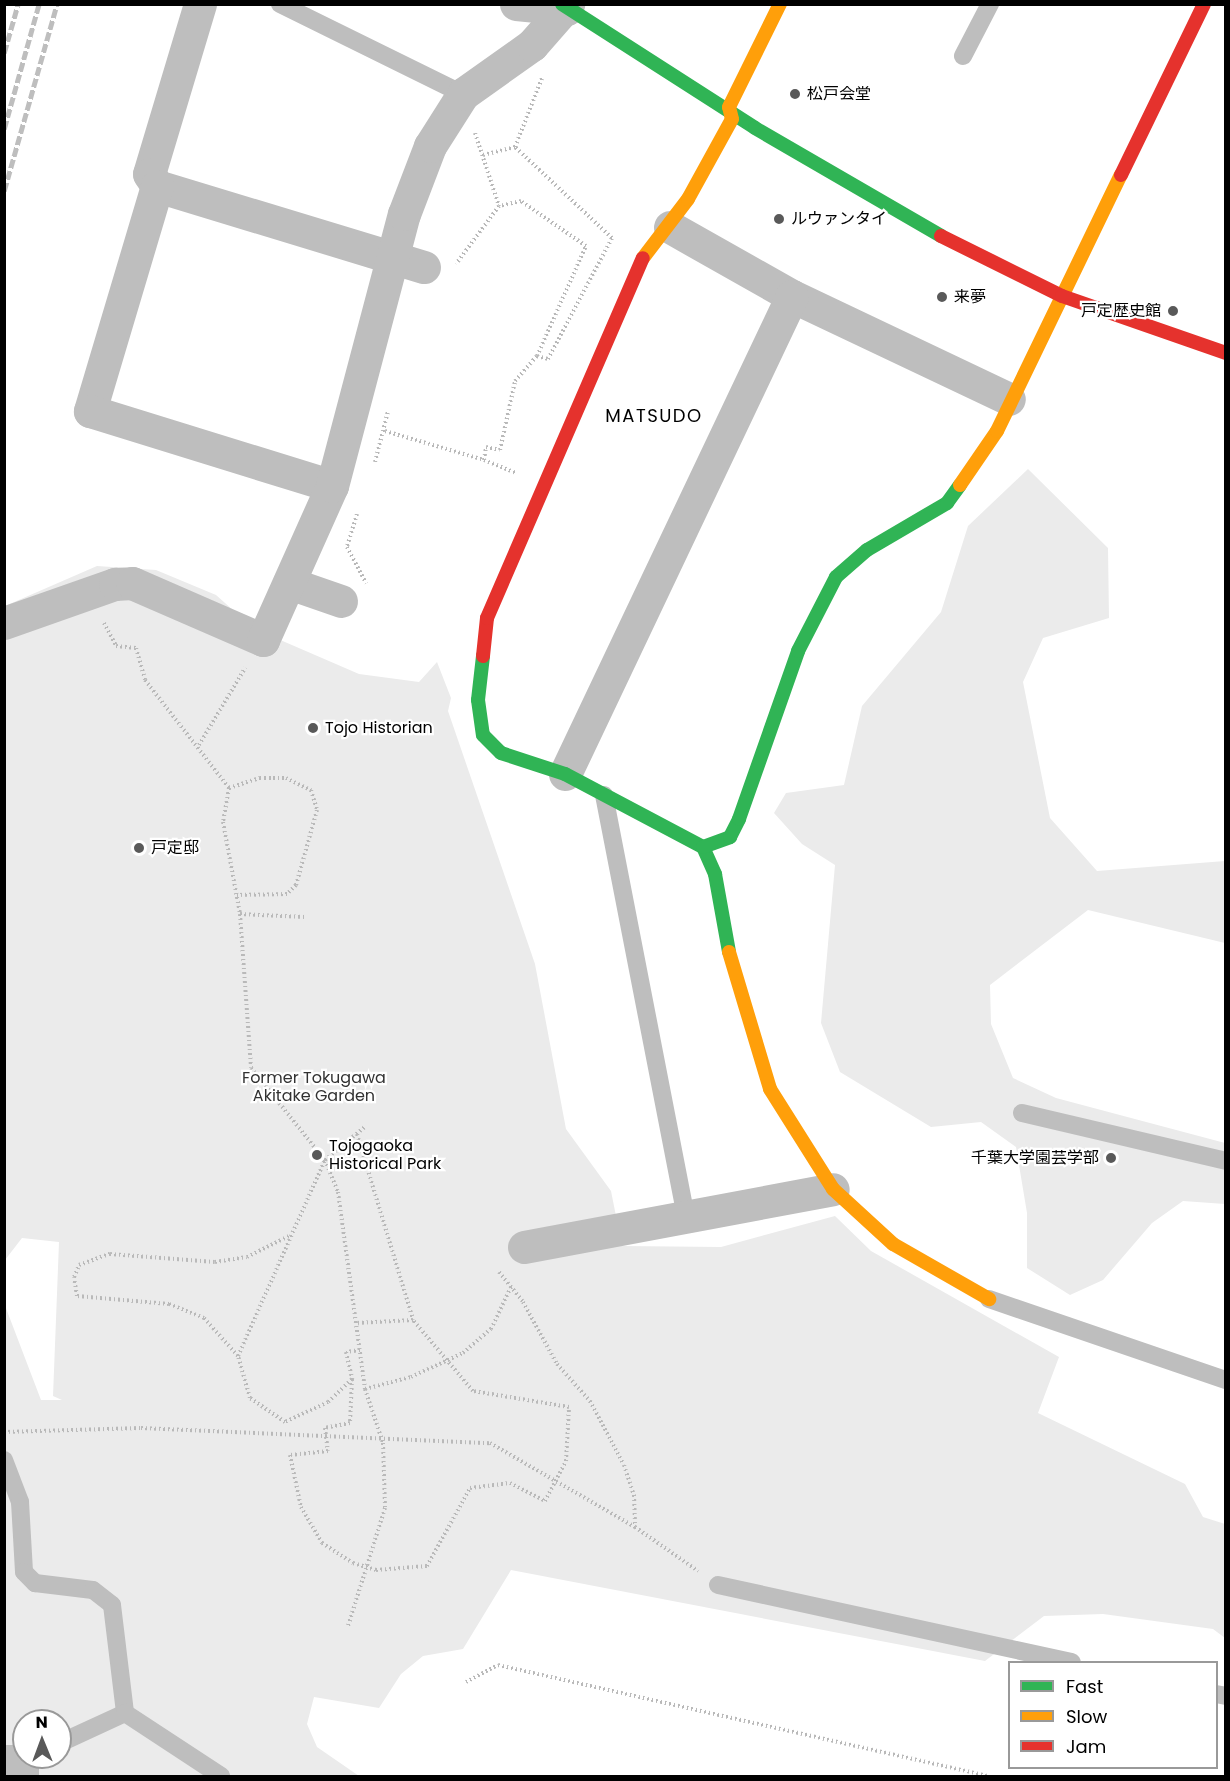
<!DOCTYPE html>
<html>
<head>
<meta charset="utf-8">
<style>
	body { margin:0 }
	#map { position:relative; width:1230px; height:1781px; overflow:hidden; background:#fff; font-family:Poppins,"Noto Sans JP",sans-serif }
	div>[style] { position:absolute }
	[style*='--x'] { left:calc(var(--x)*1px); top:calc(var(--y)*1px); width:calc(var(--w)*1px); rotate:calc(var(--a)*1deg) }
	.green>* { inset:0; background:#ebebeb }
	.path>* { height:4px; margin-top:-2px; transform-origin:0; background:repeating-linear-gradient(90deg,#b9b9b9 0 1.5px,transparent 0 4.5px) }
	.lane>* { height:18px; margin:-9px; padding:0 9px; transform-origin:9px; border-radius:9px; background:#bebebe }
	.street>* { height:33px; margin:-16.5px; padding:0 16.5px; transform-origin:16.5px; border-radius:16.5px; background:#bebebe }
	.fast>* { height:14px; margin:-7px; padding:0 7px; transform-origin:7px; border-radius:7px; background:#30b455 }
	.slow>* { height:14px; margin:-7px; padding:0 7px; transform-origin:7px; border-radius:7px; background:#ff9f0a }
	.jam>* { height:14px; margin:-7px; padding:0 7px; transform-origin:7px; border-radius:7px; background:#e5322d }
	.rail>* { height:4.5px; margin-top:-2.25px; transform-origin:0; background:repeating-linear-gradient(90deg,#bebebe 0 9px,transparent 0 12px) }
	.dots>* { width:16px; height:16px; translate:-50% -50%; box-sizing:border-box; border:3px solid #fff; border-radius:50% }
	span { translate:-50% -50%; white-space:nowrap; text-align:center; line-height:1.15; -webkit-text-stroke:4.5px #fff; paint-order:stroke }
	.poi-label { font-size:16px; color:#000 }
	.left { translate:0 -50%; text-align:left }
	.right { translate:-100% -50%; text-align:right }
	.park-label { font-size:16px; color:#323232 }
	.neighbourhood-label { font-size:18px; color:#000; letter-spacing:1.5px }
	.frame { position:absolute; inset:0; border:6px solid #000; pointer-events:none }
	.legend { position:absolute; left:1008px; top:1661px; width:210px; height:108px; box-sizing:border-box; background:#fff; border:2px solid #999; margin:0; padding:8px 10px; list-style:none; font-size:18px; color:#000 }
	.legend li { display:flex; align-items:center; gap:12px; height:30px }
	.legend b { width:30px; border:2px solid #999 }
	.north { position:absolute; left:12px; top:1709px; width:60px; height:60px; box-sizing:border-box; background:#fff; border:2px solid #999; border-radius:50%; rotate:359deg; font-size:16px; font-weight:700; line-height:24px; text-align:center; color:#000 }
	.north::after { content:''; display:block; margin:auto; width:21px; height:27px; background:#595959; clip-path:polygon(50% 0,100% 100%,50% 72%,0 100%) }
</style>
</head>
<body>
<div id="map">
	<div class="green">
		<div style="clip-path:polygon(1028px 469px,1108px 548px,1109px 618px,1043px 638px,1023px 682px,1050px 818px,1097px 871px,1225px 861px,1225px 943px,1088px 910px,990px 985px,991px 1024px,1013px 1078px,1056px 1098px,1225px 1143px,1225px 1204px,1183px 1201px,1152px 1223px,1103px 1280px,1070px 1295px,1027px 1268px,1027px 1213px,1016px 1147px,981px 1122px,931px 1127px,840px 1072px,821px 1023px,835px 865px,802px 844px,774px 813px,786px 793px,844px 785px,862px 706px,941px 612px,968px 526px)"></div>
		<div style="clip-path:polygon(evenodd,97px 566px,156px 570px,216px 595px,269px 642px,278px 639px,359px 674px,419px 682px,437px 662px,451px 698px,448px 711px,535px 964px,566px 1129px,611px 1191px,622px 1246px,721px 1247px,835px 1216px,871px 1251px,1059px 1357px,1038px 1413px,1185px 1484px,1203px 1517px,1225px 1524px,1225px 1638px,1213px 1629px,1103px 1614px,1044px 1616px,985px 1661px,511px 1570px,463px 1649px,423px 1656px,401px 1674px,379px 1708px,314px 1697px,307px 1724px,317px 1747px,359px 1776px,5px 1776px,4px 1303px,41px 1400px,62px 1400px,53px 1396px,59px 1242px,22px 1238px,5px 1260px,5px 606px,97px 566px,24px 1721px,60px 1721px,60px 1757px,24px 1757px,24px 1721px)"></div>
	</div>
	<div class="path">
		<div style="--x:475;--y:133;--w:77;--a:71.8"></div>
		<div style="--x:483;--y:155;--w:33;--a:-14"></div>
		<div style="--x:537;--y:356;--w:11;--a:15"></div>
		<div style="--x:548;--y:359;--w:137;--a:-62.1"></div>
		<div style="--x:612;--y:238;--w:133;--a:-136.8"></div>
		<div style="--x:515;--y:147;--w:74;--a:-68.6"></div>
		<div style="--x:385;--y:431;--w:103;--a:16.3"></div>
		<div style="--x:484;--y:460;--w:13;--a:-81"></div>
		<div style="--x:486;--y:447;--w:14;--a:12"></div>
		<div style="--x:500;--y:450;--w:71;--a:-77.7"></div>
		<div style="--x:515;--y:381;--w:33;--a:-49"></div>
		<div style="--x:537;--y:356;--w:120;--a:-66"></div>
		<div style="--x:586;--y:246;--w:79;--a:-145.3"></div>
		<div style="--x:521;--y:201;--w:23;--a:167"></div>
		<div style="--x:499;--y:206;--w:72;--a:126.6"></div>
		<div style="--x:484;--y:460;--w:35;--a:22"></div>
		<div style="--x:375;--y:462;--w:53;--a:-75.7"></div>
		<div style="--x:357;--y:514;--w:34;--a:107"></div>
		<div style="--x:347;--y:547;--w:41;--a:62.2"></div>
		<div style="--x:104;--y:623;--w:26;--a:62"></div>
		<div style="--x:116;--y:646;--w:20;--a:6"></div>
		<div style="--x:136;--y:648;--w:33;--a:74"></div>
		<div style="--x:145;--y:680;--w:137;--a:52.1"></div>
		<div style="--x:229;--y:788;--w:35;--a:100"></div>
		<div style="--x:223;--y:822;--w:94;--a:79.5"></div>
		<div style="--x:240;--y:914;--w:154;--a:85.9"></div>
		<div style="--x:251;--y:1068;--w:118;--a:51.2"></div>
		<div style="--x:325;--y:1160;--w:35;--a:68"></div>
		<div style="--x:338;--y:1192;--w:199;--a:82.2"></div>
		<div style="--x:365;--y:1389;--w:57;--a:71.6"></div>
		<div style="--x:383;--y:1443;--w:65;--a:88.2"></div>
		<div style="--x:385;--y:1508;--w:124;--a:107.4"></div>
		<div style="--x:199;--y:745;--w:90;--a:-59.1"></div>
		<div style="--x:229;--y:788;--w:33;--a:-18"></div>
		<div style="--x:260;--y:778;--w:26;--a:0"></div>
		<div style="--x:286;--y:778;--w:28;--a:26"></div>
		<div style="--x:311;--y:790;--w:21;--a:73"></div>
		<div style="--x:317;--y:810;--w:78;--a:105.6"></div>
		<div style="--x:296;--y:885;--w:13;--a:135"></div>
		<div style="--x:287;--y:894;--w:50;--a:178.9"></div>
		<div style="--x:240;--y:914;--w:65;--a:2.6"></div>
		<div style="--x:357;--y:1134;--w:194;--a:73.2"></div>
		<div style="--x:499;--y:1272;--w:38;--a:51"></div>
		<div style="--x:523;--y:1302;--w:71;--a:61.3"></div>
		<div style="--x:557;--y:1364;--w:50;--a:48.3"></div>
		<div style="--x:590;--y:1401;--w:72;--a:62"></div>
		<div style="--x:624;--y:1465;--w:32;--a:72"></div>
		<div style="--x:634;--y:1495;--w:31;--a:88"></div>
		<div style="--x:360;--y:1350;--w:14;--a:172"></div>
		<div style="--x:346;--y:1352;--w:28;--a:77"></div>
		<div style="--x:352;--y:1379;--w:33;--a:136"></div>
		<div style="--x:328;--y:1402;--w:47;--a:155.1"></div>
		<div style="--x:285;--y:1422;--w:42;--a:-145.6"></div>
		<div style="--x:250;--y:1398;--w:44;--a:-105.9"></div>
		<div style="--x:238;--y:1356;--w:214;--a:-66.1"></div>
		<div style="--x:325;--y:1160;--w:53;--a:-39.7"></div>
		<div style="--x:238;--y:1356;--w:51;--a:-131.8"></div>
		<div style="--x:204;--y:1318;--w:38;--a:-158"></div>
		<div style="--x:169;--y:1304;--w:92;--a:-175"></div>
		<div style="--x:77;--y:1296;--w:19;--a:-99"></div>
		<div style="--x:74;--y:1277;--w:13;--a:-67"></div>
		<div style="--x:79;--y:1265;--w:33;--a:-20"></div>
		<div style="--x:110;--y:1254;--w:105;--a:4.4"></div>
		<div style="--x:215;--y:1262;--w:32;--a:-9"></div>
		<div style="--x:247;--y:1257;--w:47;--a:-26.6"></div>
		<div style="--x:352;--y:1379;--w:44;--a:92.6"></div>
		<div style="--x:350;--y:1423;--w:25;--a:169"></div>
		<div style="--x:325;--y:1428;--w:23;--a:83"></div>
		<div style="--x:328;--y:1451;--w:38;--a:174"></div>
		<div style="--x:290;--y:1455;--w:53;--a:78.1"></div>
		<div style="--x:301;--y:1507;--w:42;--a:59.7"></div>
		<div style="--x:322;--y:1543;--w:37;--a:33"></div>
		<div style="--x:353;--y:1563;--w:24;--a:17"></div>
		<div style="--x:376;--y:1570;--w:51;--a:-4.5"></div>
		<div style="--x:427;--y:1566;--w:89;--a:-61.1"></div>
		<div style="--x:470;--y:1488;--w:40;--a:-7.1"></div>
		<div style="--x:510;--y:1483;--w:39;--a:27"></div>
		<div style="--x:545;--y:1501;--w:45;--a:-62.3"></div>
		<div style="--x:566;--y:1461;--w:54;--a:-86.8"></div>
		<div style="--x:569;--y:1407;--w:97;--a:-170.5"></div>
		<div style="--x:473;--y:1391;--w:93;--a:-130.2"></div>
		<div style="--x:413;--y:1320;--w:57;--a:177"></div>
		<div style="--x:365;--y:1389;--w:48;--a:-14.6"></div>
		<div style="--x:411;--y:1377;--w:57;--a:-24.8"></div>
		<div style="--x:463;--y:1353;--w:37;--a:-41"></div>
		<div style="--x:491;--y:1329;--w:47;--a:-64.5"></div>
		<div style="--x:4;--y:1432;--w:137;--a:-1.7"></div>
		<div style="--x:141;--y:1428;--w:349;--a:2.5"></div>
		<div style="--x:490;--y:1443;--w:168;--a:30.1"></div>
		<div style="--x:635;--y:1527;--w:77;--a:34.9"></div>
		<div style="--x:466;--y:1682;--w:36;--a:-28"></div>
		<div style="--x:498;--y:1665;--w:502;--a:12.76"></div>
	</div>
	<div class="lane">
		<div style="--x:280;--y:4;--w:204;--a:26.2"></div>
		<div style="--x:963;--y:56;--w:59;--a:-62.6"></div>
		<div style="--x:604;--y:795;--w:429;--a:79"></div>
		<div style="--x:1022;--y:1113;--w:210;--a:13.2"></div>
		<div style="--x:989;--y:1299;--w:250;--a:18.9"></div>
		<div style="--x:4;--y:1460;--w:45;--a:69.1"></div>
		<div style="--x:20;--y:1502;--w:70;--a:86.7"></div>
		<div style="--x:24;--y:1572;--w:16;--a:45"></div>
		<div style="--x:35;--y:1583;--w:58;--a:6.9"></div>
		<div style="--x:93;--y:1590;--w:24;--a:38"></div>
		<div style="--x:112;--y:1605;--w:109;--a:83.1"></div>
		<div style="--x:718;--y:1585;--w:362;--a:12.3"></div>
		<div style="--x:1216;--y:1694;--w:10;--a:11"></div>
		<div style="--x:60;--y:1743;--w:72;--a:-24.8"></div>
		<div style="--x:125;--y:1713;--w:115;--a:33.3"></div>
	</div>
	<div class="street">
		<div style="--x:200;--y:4;--w:177;--a:106.7"></div>
		<div style="--x:149;--y:174;--w:14;--a:56"></div>
		<div style="--x:157;--y:186;--w:279;--a:16.9"></div>
		<div style="--x:516;--y:4;--w:51;--a:5.6"></div>
		<div style="--x:567;--y:9;--w:5;--a:-112"></div>
		<div style="--x:157;--y:186;--w:235;--a:106.6"></div>
		<div style="--x:90;--y:411;--w:253;--a:17.2"></div>
		<div style="--x:670;--y:227;--w:140;--a:29.5"></div>
		<div style="--x:792;--y:296;--w:240;--a:25.4"></div>
		<div style="--x:289;--y:583;--w:55;--a:19.1"></div>
		<div style="--x:4;--y:623;--w:118;--a:-19.4"></div>
		<div style="--x:115;--y:584;--w:17;--a:-3"></div>
		<div style="--x:132;--y:583;--w:143;--a:23.5"></div>
		<div style="--x:263;--y:640;--w:169;--a:-65.9"></div>
		<div style="--x:332;--y:486;--w:281;--a:-75.2"></div>
		<div style="--x:404;--y:214;--w:73;--a:-69.1"></div>
		<div style="--x:430;--y:146;--w:62;--a:-57.6"></div>
		<div style="--x:463;--y:94;--w:85;--a:-35.4"></div>
		<div style="--x:532;--y:45;--w:55;--a:-48.7"></div>
		<div style="--x:565;--y:774;--w:529;--a:-64.6"></div>
		<div style="--x:524;--y:1247;--w:314;--a:-10.6"></div>
		<div style="--x:4;--y:1761;--w:18;--a:0"></div>
		<div style="--x:22;--y:1761;--w:15;--a:90"></div>
	</div>
	<div class="fast">
		<div style="--x:562;--y:4;--w:229;--a:32.7"></div>
		<div style="--x:755;--y:128;--w:215;--a:30.1"></div>
		<div style="--x:483;--y:656;--w:44;--a:96.5"></div>
		<div style="--x:478;--y:700;--w:35;--a:82"></div>
		<div style="--x:483;--y:735;--w:25;--a:45"></div>
		<div style="--x:501;--y:753;--w:67;--a:18.2"></div>
		<div style="--x:565;--y:774;--w:156;--a:27.9"></div>
		<div style="--x:703;--y:847;--w:30;--a:66"></div>
		<div style="--x:715;--y:874;--w:79;--a:79.8"></div>
		<div style="--x:703;--y:847;--w:29;--a:-20"></div>
		<div style="--x:730;--y:837;--w:20;--a:-63"></div>
		<div style="--x:739;--y:819;--w:178;--a:-70.6"></div>
		<div style="--x:798;--y:651;--w:83;--a:-62.8"></div>
		<div style="--x:836;--y:577;--w:41;--a:-41.1"></div>
		<div style="--x:867;--y:550;--w:93;--a:-30.4"></div>
		<div style="--x:947;--y:503;--w:22;--a:-54"></div>
	</div>
	<div class="slow">
		<div style="--x:643;--y:258;--w:74;--a:-52.7"></div>
		<div style="--x:688;--y:199;--w:91;--a:-61.2"></div>
		<div style="--x:732;--y:119;--w:12;--a:-104"></div>
		<div style="--x:729;--y:107;--w:115;--a:-63.7"></div>
		<div style="--x:960;--y:485;--w:65;--a:-55.6"></div>
		<div style="--x:997;--y:431;--w:284;--a:-64.2"></div>
		<div style="--x:729;--y:952;--w:143;--a:73.3"></div>
		<div style="--x:770;--y:1089;--w:118;--a:57.8"></div>
		<div style="--x:833;--y:1189;--w:81;--a:42.5"></div>
		<div style="--x:893;--y:1244;--w:111;--a:29.8"></div>
	</div>
	<div class="jam">
		<div style="--x:1121;--y:175;--w:190;--a:-64.1"></div>
		<div style="--x:941;--y:236;--w:135;--a:26.4"></div>
		<div style="--x:1062;--y:296;--w:174;--a:19.2"></div>
		<div style="--x:483;--y:656;--w:38;--a:-84"></div>
		<div style="--x:487;--y:618;--w:392;--a:-66.6"></div>
	</div>
	<div class="rail">
		<div style="--x:4;--y:53;--w:51;--a:-74.1"></div>
		<div style="--x:4;--y:129;--w:130;--a:-74.4"></div>
		<div style="--x:4;--y:191;--w:194;--a:-74.2"></div>
	</div>
	<div class="dots">
		<div style="left:795px;top:94px;background:#595959"></div>
		<div style="left:779px;top:219px;background:#595959"></div>
		<div style="left:942px;top:297px;background:#595959"></div>
		<div style="left:1173px;top:311px;background:#595959"></div>
		<div style="left:313px;top:728px;background:#595959"></div>
		<div style="left:139px;top:848px;background:#595959"></div>
		<div style="left:317px;top:1155px;background:#595959"></div>
		<div style="left:1111px;top:1158px;background:#595959"></div>
	</div>
	<div class="poi-label">
		<span class="left" style="left:807px;top:94px">松戸会堂</span>
		<span class="left" style="left:791px;top:219px">ルウァンタイ</span>
		<span class="left" style="left:954px;top:297px">来夢</span>
		<span class="right" style="left:1161px;top:311px">戸定歴史館</span>
		<span class="left" style="left:325px;top:728px">Tojo Historian</span>
		<span class="left" style="left:151px;top:848px">戸定邸</span>
		<span class="left" style="left:329px;top:1155px">Tojogaoka<br>Historical Park</span>
		<span class="right" style="left:1099px;top:1158px">千葉大学園芸学部</span>
	</div>
	<div class="park-label">
		<span style="left:314px;top:1087px">Former Tokugawa<br>Akitake Garden</span>
	</div>
	<div class="neighbourhood-label">
		<span style="left:654px;top:416px">MATSUDO</span>
	</div>
	<div class="frame"></div>
	<ul class="legend">
	<li><b style="height:8px;background:#30b455"></b>Fast</li>
	<li><b style="height:8px;background:#ff9f0a"></b>Slow</li>
	<li><b style="height:8px;background:#e5322d"></b>Jam</li>
	</ul>
	<div class="north">N</div>
</div>
</body>
</html>
